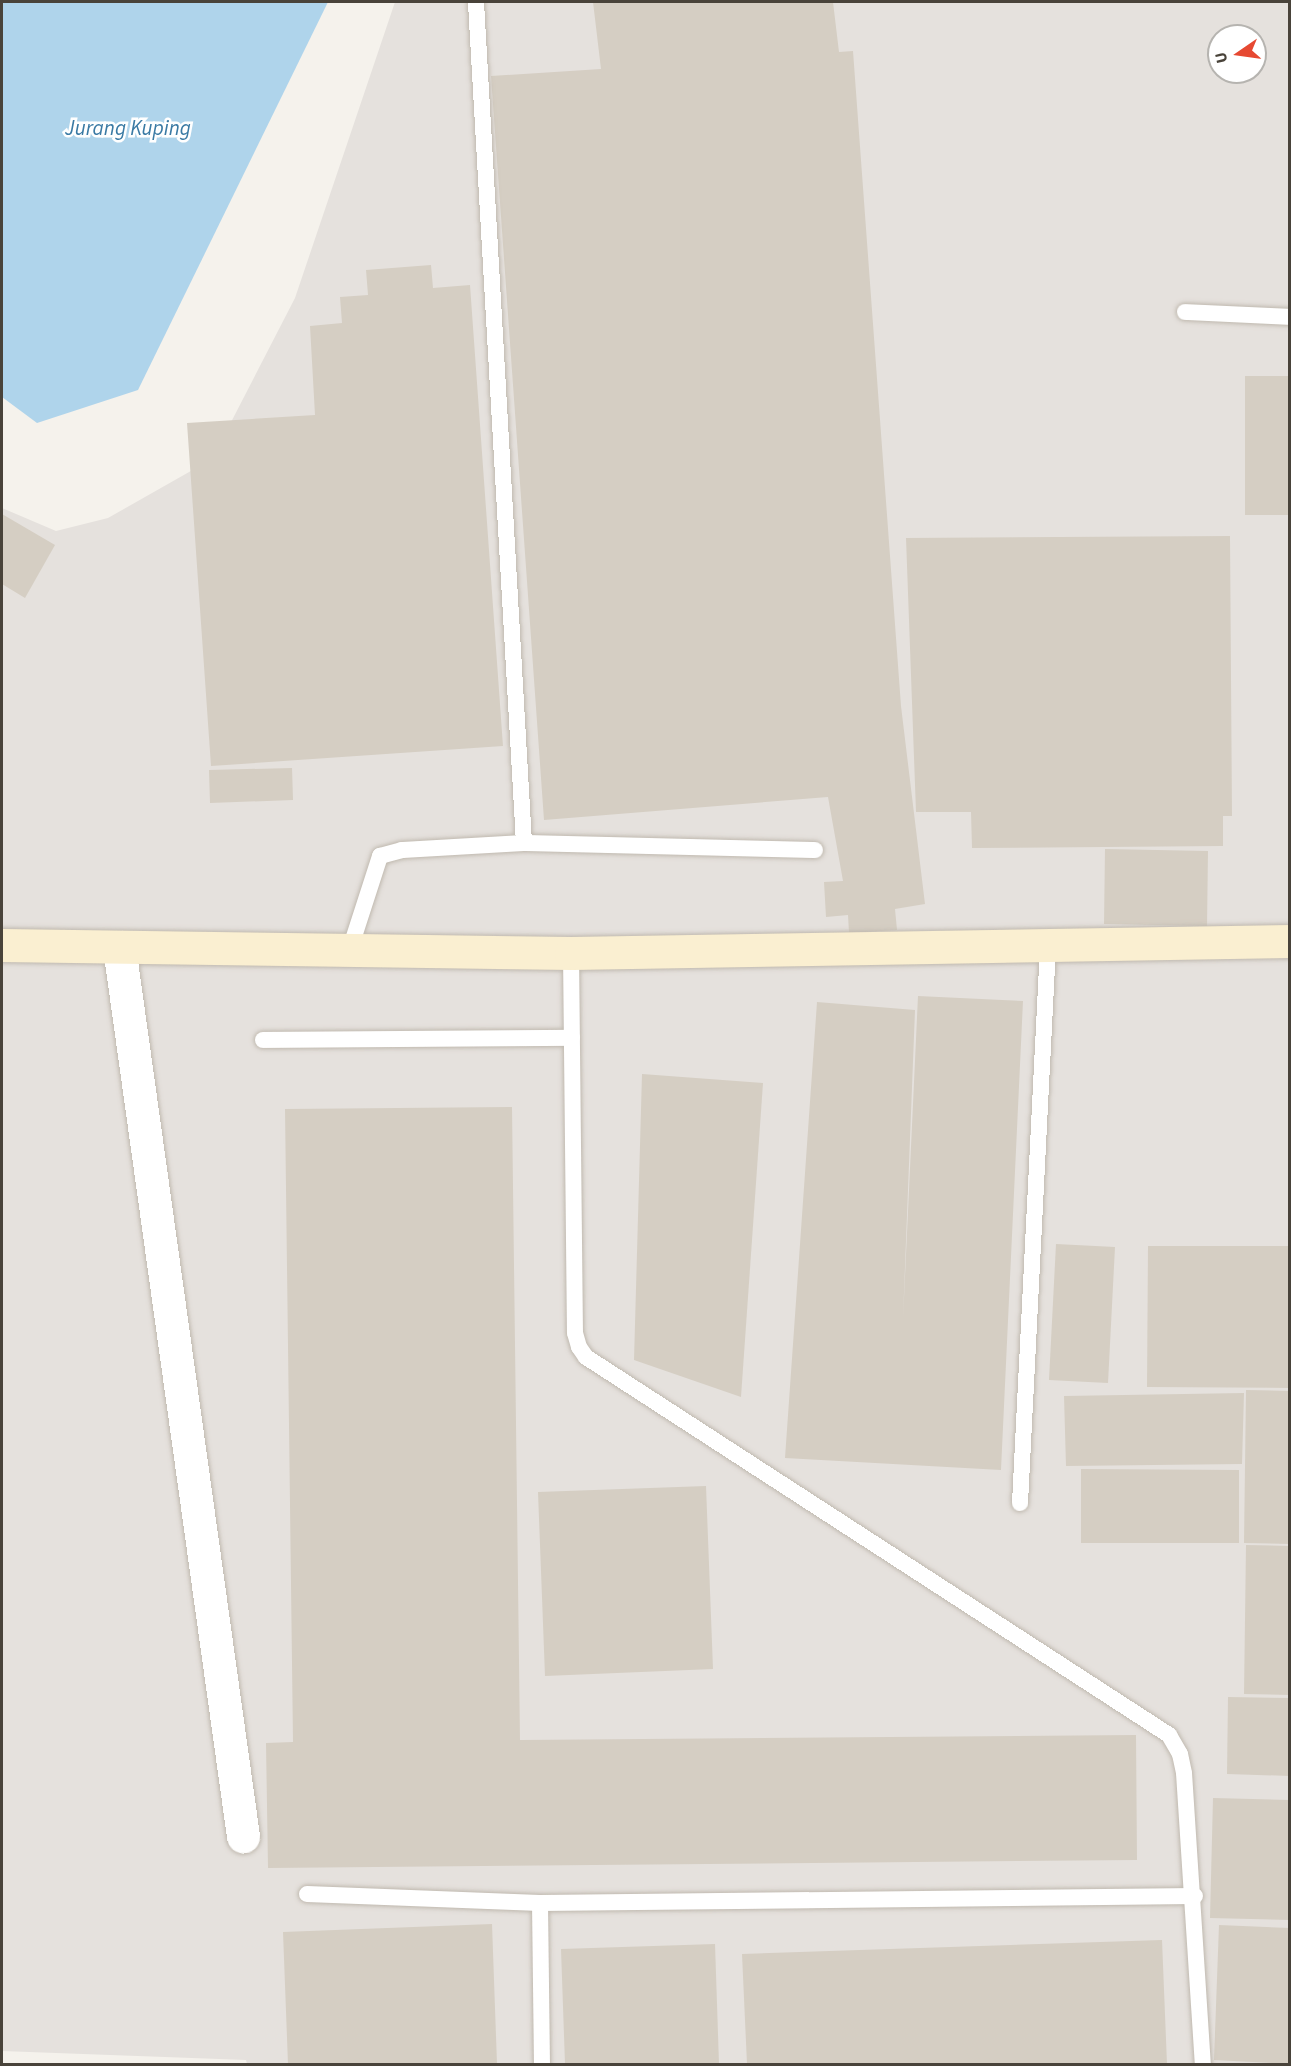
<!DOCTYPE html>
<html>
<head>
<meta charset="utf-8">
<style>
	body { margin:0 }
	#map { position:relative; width:1291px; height:2066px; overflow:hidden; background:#f5f2ec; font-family:"Source Sans 3",sans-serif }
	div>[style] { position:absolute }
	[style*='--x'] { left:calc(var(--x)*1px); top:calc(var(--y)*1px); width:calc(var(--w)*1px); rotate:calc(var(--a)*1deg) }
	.industrial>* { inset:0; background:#e5e1dd }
	.water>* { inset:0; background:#afd4eb }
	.building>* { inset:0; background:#d5cec3 }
	.roads { filter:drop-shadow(0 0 2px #c0b9af) drop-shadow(0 0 2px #c0b9af) }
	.lane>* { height:16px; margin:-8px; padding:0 8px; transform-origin:8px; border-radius:8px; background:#fff }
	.street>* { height:33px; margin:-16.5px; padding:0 16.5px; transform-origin:16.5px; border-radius:16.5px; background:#fff }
	.secondary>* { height:33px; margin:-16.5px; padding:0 16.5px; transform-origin:16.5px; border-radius:16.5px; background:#faefd1 }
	span { translate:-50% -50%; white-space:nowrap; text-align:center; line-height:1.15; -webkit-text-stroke:5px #fff; paint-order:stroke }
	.water-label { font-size:21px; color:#3a7aa4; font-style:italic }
	.frame { position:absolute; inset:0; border:3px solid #49433a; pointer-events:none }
	.north { position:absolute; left:1207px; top:24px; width:60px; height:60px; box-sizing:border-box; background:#fff; border:2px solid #b6b4b0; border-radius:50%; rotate:257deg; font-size:16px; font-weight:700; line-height:24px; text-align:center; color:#49433a }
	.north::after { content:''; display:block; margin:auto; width:21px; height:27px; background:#e64932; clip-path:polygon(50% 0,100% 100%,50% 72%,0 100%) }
</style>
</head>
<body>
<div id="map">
	<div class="industrial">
		<div style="clip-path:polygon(evenodd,395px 2px,1289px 2px,1289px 2064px,247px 2064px,246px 2060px,2px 2051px,2px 508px,56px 531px,108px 518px,212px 459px,295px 298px,395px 2px,1219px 36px,1255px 36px,1255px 72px,1219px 72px,1219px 36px)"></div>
	</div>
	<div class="water">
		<div style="clip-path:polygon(2px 2px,328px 2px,138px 390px,37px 423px,2px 397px)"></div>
	</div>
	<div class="building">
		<div style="clip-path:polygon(593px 2px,833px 2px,839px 52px,853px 51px,901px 706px,925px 904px,895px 909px,897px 930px,849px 933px,848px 915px,826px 917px,824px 882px,843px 881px,828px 797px,544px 820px,491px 76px,601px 69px)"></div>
		<div style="clip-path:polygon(431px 265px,433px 288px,470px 285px,503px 746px,211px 766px,187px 423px,315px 415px,310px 326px,342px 323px,340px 297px,368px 295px,366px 270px)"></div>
		<div style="clip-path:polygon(1245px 376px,1290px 376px,1290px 515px,1245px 515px)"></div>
		<div style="clip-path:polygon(2px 514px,55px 545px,25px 598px,2px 584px)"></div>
		<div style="clip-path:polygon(1230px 536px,1232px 816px,1223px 816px,1223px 846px,972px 848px,971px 812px,916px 812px,906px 538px)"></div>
		<div style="clip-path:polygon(292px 768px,293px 800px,210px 803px,209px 770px)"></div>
		<div style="clip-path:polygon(1105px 849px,1208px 851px,1207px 926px,1104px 924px)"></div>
		<div style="clip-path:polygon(918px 996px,1023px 1001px,1001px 1470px,785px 1458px,817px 1002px,915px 1010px,903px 1319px)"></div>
		<div style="clip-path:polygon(642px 1074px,763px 1083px,741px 1397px,634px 1360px)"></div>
		<div style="clip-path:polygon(512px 1107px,520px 1740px,1136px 1735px,1137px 1860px,268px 1868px,266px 1743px,293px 1742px,285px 1109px)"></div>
		<div style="clip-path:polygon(1056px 1244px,1115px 1247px,1108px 1383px,1049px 1380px)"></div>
		<div style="clip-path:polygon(1148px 1246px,1290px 1246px,1290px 1388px,1147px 1387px)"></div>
		<div style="clip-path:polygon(1246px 1390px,1290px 1391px,1290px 1544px,1244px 1543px)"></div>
		<div style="clip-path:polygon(1244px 1393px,1242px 1464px,1066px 1466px,1064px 1396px)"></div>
		<div style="clip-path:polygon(1081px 1469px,1239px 1470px,1239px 1543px,1081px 1543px)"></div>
		<div style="clip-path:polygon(706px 1486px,713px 1669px,545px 1676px,538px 1492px)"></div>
		<div style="clip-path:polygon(1246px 1545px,1290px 1546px,1290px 1695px,1244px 1694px)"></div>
		<div style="clip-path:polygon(1228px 1697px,1290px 1698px,1290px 1776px,1227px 1774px)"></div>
		<div style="clip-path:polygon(1213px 1798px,1290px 1800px,1290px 1920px,1210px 1918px)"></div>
		<div style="clip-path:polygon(492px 1924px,497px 2064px,288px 2064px,283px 1932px)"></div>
		<div style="clip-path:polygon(1219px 1925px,1290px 1928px,1290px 2064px,1214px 2060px)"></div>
		<div style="clip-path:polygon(1162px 1940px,1167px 2064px,747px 2064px,742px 1954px)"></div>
		<div style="clip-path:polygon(715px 1944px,719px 2064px,565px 2064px,561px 1949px)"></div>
	</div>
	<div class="roads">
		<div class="lane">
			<div style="--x:1185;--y:312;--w:105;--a:2.7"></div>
			<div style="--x:524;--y:843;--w:291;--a:1.4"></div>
			<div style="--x:350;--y:949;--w:98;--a:-72.1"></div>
			<div style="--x:380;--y:856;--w:23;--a:-15"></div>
			<div style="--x:402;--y:850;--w:122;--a:-3.3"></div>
			<div style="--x:524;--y:843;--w:842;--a:-93.27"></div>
			<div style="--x:571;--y:953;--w:380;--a:89.4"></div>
			<div style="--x:575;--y:1333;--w:15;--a:74"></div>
			<div style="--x:579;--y:1347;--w:12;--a:55"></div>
			<div style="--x:586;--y:1357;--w:695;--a:32.96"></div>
			<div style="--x:1169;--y:1735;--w:22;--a:60"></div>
			<div style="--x:1180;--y:1754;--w:19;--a:78"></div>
			<div style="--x:1184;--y:1773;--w:292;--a:86.3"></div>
			<div style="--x:263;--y:1040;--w:309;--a:-0.4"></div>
			<div style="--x:1020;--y:1503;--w:557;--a:-87.12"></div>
			<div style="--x:307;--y:1894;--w:233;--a:2.2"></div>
			<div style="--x:540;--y:1903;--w:655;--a:-0.61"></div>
			<div style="--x:540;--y:1903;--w:161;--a:89.3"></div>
		</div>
		<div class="street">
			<div style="--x:119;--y:947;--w:898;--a:82.06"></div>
		</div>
		<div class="secondary">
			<div style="--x:2;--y:945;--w:569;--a:0.81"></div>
			<div style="--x:571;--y:953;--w:719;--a:-0.96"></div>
		</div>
	</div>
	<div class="water-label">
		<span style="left:128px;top:128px">Jurang Kuping</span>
	</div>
	<div class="frame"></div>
	<div class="north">U</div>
</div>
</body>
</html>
